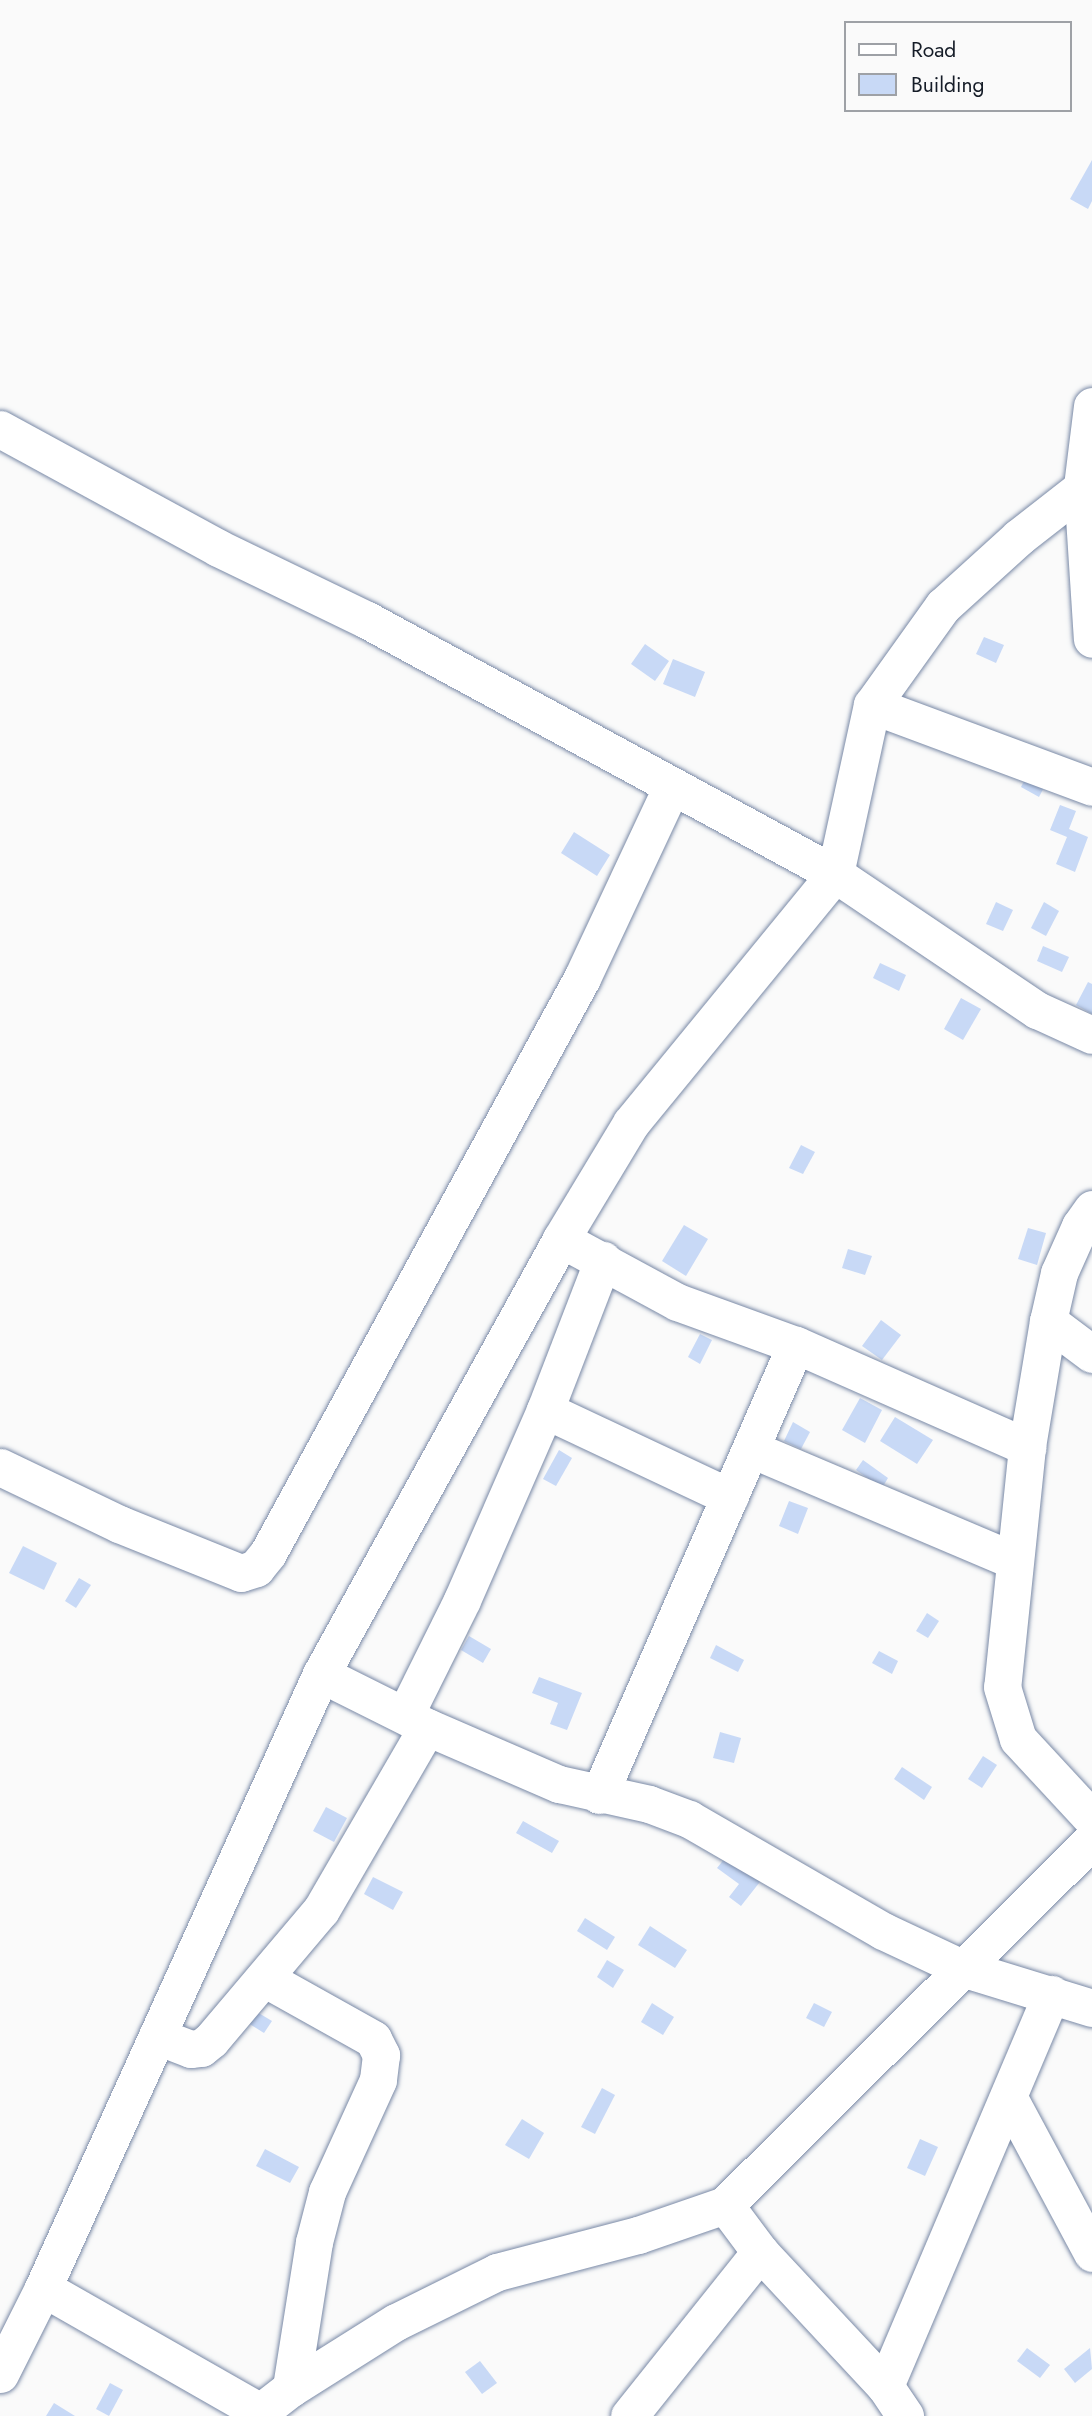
<!DOCTYPE html>
<html>
<head>
<meta charset="utf-8">
<style>
	body { margin:0 }
	#map { position:relative; width:1092px; height:2416px; overflow:hidden; background:#fafafa; font-family:Jost,sans-serif }
	div>[style] { position:absolute }
	[style*='--x'] { left:calc(var(--x)*1px); top:calc(var(--y)*1px); width:calc(var(--w)*1px); rotate:calc(var(--a)*1deg) }
	.building>* { inset:0; background:#c8d9f6 }
	.roads { filter:drop-shadow(0 0 2px #7989a6) drop-shadow(0 0 2px #7989a6) }
	.minor>* { height:37px; margin:-18.5px; padding:0 18.5px; transform-origin:18.5px; border-radius:18.5px; background:#fff }
	span { translate:-50% -50%; white-space:nowrap; text-align:center; line-height:1.15; -webkit-text-stroke:5px #fafafa; paint-order:stroke }
	.legend { position:absolute; left:844px; top:21px; width:228px; height:91px; box-sizing:border-box; background:#fafafa; border:2px solid #9ea1a6; margin:0; padding:9px 12px; list-style:none; font-size:21px; color:#151c27 }
	.legend li { display:flex; align-items:center; gap:14px; height:35px }
	.legend b { width:35px; border:2px solid #9ea1a6 }
</style>
</head>
<body>
<div id="map">
	<div class="building">
		<div style="clip-path:polygon(1092px 160px,1092px 201px,1088px 209px,1070px 199px)"></div>
		<div style="clip-path:polygon(984px 637px,1004px 645px,996px 663px,976px 654px)"></div>
		<div style="clip-path:polygon(645px 644px,669px 661px,655px 681px,631px 664px)"></div>
		<div style="clip-path:polygon(673px 659px,705px 672px,695px 697px,663px 684px)"></div>
		<div style="clip-path:polygon(1032px 765px,1051px 774px,1039px 797px,1021px 787px)"></div>
		<div style="clip-path:polygon(1060px 805px,1076px 811px,1069px 829px,1088px 837px,1075px 872px,1056px 864px,1067px 837px,1050px 830px)"></div>
		<div style="clip-path:polygon(574px 832px,610px 855px,597px 876px,561px 853px)"></div>
		<div style="clip-path:polygon(996px 902px,1013px 910px,1003px 931px,986px 924px)"></div>
		<div style="clip-path:polygon(1044px 902px,1059px 911px,1046px 936px,1031px 928px)"></div>
		<div style="clip-path:polygon(1043px 946px,1069px 957px,1062px 972px,1037px 961px)"></div>
		<div style="clip-path:polygon(880px 963px,906px 975px,899px 991px,873px 978px)"></div>
		<div style="clip-path:polygon(1088px 982px,1092px 984px,1092px 1014px,1076px 1005px)"></div>
		<div style="clip-path:polygon(961px 998px,981px 1009px,963px 1040px,944px 1029px)"></div>
		<div style="clip-path:polygon(801px 1145px,815px 1152px,803px 1174px,789px 1168px)"></div>
		<div style="clip-path:polygon(684px 1225px,708px 1239px,686px 1276px,662px 1261px)"></div>
		<div style="clip-path:polygon(1028px 1228px,1046px 1233px,1037px 1265px,1018px 1259px)"></div>
		<div style="clip-path:polygon(848px 1249px,872px 1256px,865px 1275px,842px 1268px)"></div>
		<div style="clip-path:polygon(881px 1320px,901px 1335px,882px 1360px,862px 1346px)"></div>
		<div style="clip-path:polygon(700px 1334px,712px 1340px,700px 1364px,688px 1357px)"></div>
		<div style="clip-path:polygon(860px 1398px,882px 1410px,865px 1443px,842px 1430px)"></div>
		<div style="clip-path:polygon(895px 1417px,933px 1440px,917px 1464px,880px 1441px)"></div>
		<div style="clip-path:polygon(793px 1422px,810px 1432px,801px 1449px,784px 1441px)"></div>
		<div style="clip-path:polygon(559px 1450px,572px 1458px,556px 1486px,543px 1479px)"></div>
		<div style="clip-path:polygon(863px 1460px,888px 1478px,882px 1488px,856px 1470px)"></div>
		<div style="clip-path:polygon(789px 1501px,808px 1508px,798px 1534px,779px 1526px)"></div>
		<div style="clip-path:polygon(23px 1546px,57px 1563px,44px 1590px,9px 1573px)"></div>
		<div style="clip-path:polygon(79px 1578px,91px 1585px,76px 1608px,65px 1601px)"></div>
		<div style="clip-path:polygon(927px 1613px,939px 1621px,928px 1638px,916px 1631px)"></div>
		<div style="clip-path:polygon(469px 1636px,491px 1649px,483px 1663px,461px 1650px)"></div>
		<div style="clip-path:polygon(716px 1645px,744px 1660px,738px 1672px,710px 1658px)"></div>
		<div style="clip-path:polygon(879px 1651px,898px 1661px,892px 1674px,872px 1663px)"></div>
		<div style="clip-path:polygon(539px 1677px,582px 1693px,567px 1730px,550px 1724px,558px 1703px,532px 1693px)"></div>
		<div style="clip-path:polygon(720px 1732px,741px 1738px,734px 1763px,713px 1758px)"></div>
		<div style="clip-path:polygon(983px 1756px,997px 1765px,982px 1788px,968px 1779px)"></div>
		<div style="clip-path:polygon(902px 1767px,932px 1787px,924px 1800px,894px 1779px)"></div>
		<div style="clip-path:polygon(326px 1807px,347px 1818px,334px 1842px,313px 1831px)"></div>
		<div style="clip-path:polygon(523px 1821px,559px 1841px,552px 1853px,516px 1833px)"></div>
		<div style="clip-path:polygon(729px 1853px,763px 1878px,741px 1906px,729px 1897px,739px 1884px,717px 1868px)"></div>
		<div style="clip-path:polygon(373px 1877px,403px 1892px,393px 1910px,364px 1894px)"></div>
		<div style="clip-path:polygon(585px 1918px,615px 1937px,607px 1950px,577px 1931px)"></div>
		<div style="clip-path:polygon(650px 1926px,687px 1950px,675px 1968px,638px 1945px)"></div>
		<div style="clip-path:polygon(607px 1960px,624px 1970px,613px 1988px,597px 1977px)"></div>
		<div style="clip-path:polygon(652px 2003px,674px 2017px,663px 2035px,641px 2022px)"></div>
		<div style="clip-path:polygon(814px 2003px,832px 2012px,824px 2027px,806px 2018px)"></div>
		<div style="clip-path:polygon(247px 2006px,272px 2021px,264px 2033px,240px 2018px)"></div>
		<div style="clip-path:polygon(602px 2088px,615px 2095px,595px 2134px,581px 2127px)"></div>
		<div style="clip-path:polygon(522px 2119px,544px 2133px,529px 2159px,505px 2145px)"></div>
		<div style="clip-path:polygon(920px 2139px,938px 2147px,925px 2176px,907px 2168px)"></div>
		<div style="clip-path:polygon(265px 2149px,299px 2167px,290px 2183px,256px 2166px)"></div>
		<div style="clip-path:polygon(1027px 2348px,1050px 2365px,1040px 2378px,1017px 2361px)"></div>
		<div style="clip-path:polygon(1090px 2348px,1092px 2369px,1075px 2383px,1064px 2369px)"></div>
		<div style="clip-path:polygon(480px 2361px,497px 2383px,482px 2394px,465px 2372px)"></div>
		<div style="clip-path:polygon(110px 2383px,123px 2390px,109px 2416px,96px 2409px)"></div>
		<div style="clip-path:polygon(54px 2403px,75px 2416px,46px 2416px)"></div>
	</div>
	<div class="roads">
		<div class="minor">
			<div style="--x:1092;--y:406;--w:81;--a:97.1"></div>
			<div style="--x:1082;--y:486;--w:153;--a:86.3"></div>
			<div style="--x:0;--y:429;--w:248;--a:28.6"></div>
			<div style="--x:218;--y:548;--w:165;--a:25.8"></div>
			<div style="--x:367;--y:620;--w:532;--a:28.49"></div>
			<div style="--x:835;--y:874;--w:244;--a:34"></div>
			<div style="--x:1037;--y:1010;--w:60;--a:24.4"></div>
			<div style="--x:872;--y:705;--w:235;--a:20.4"></div>
			<div style="--x:1092;--y:1209;--w:21;--a:125"></div>
			<div style="--x:1080;--y:1226;--w:51;--a:114.1"></div>
			<div style="--x:1059;--y:1273;--w:49;--a:102.9"></div>
			<div style="--x:1048;--y:1321;--w:128;--a:99.5"></div>
			<div style="--x:1027;--y:1447;--w:241;--a:95.9"></div>
			<div style="--x:1002;--y:1687;--w:54;--a:72.9"></div>
			<div style="--x:1018;--y:1739;--w:109;--a:47.2"></div>
			<div style="--x:561;--y:1239;--w:132;--a:28.5"></div>
			<div style="--x:677;--y:1302;--w:127;--a:19.9"></div>
			<div style="--x:796;--y:1345;--w:253;--a:23.8"></div>
			<div style="--x:1048;--y:1321;--w:55;--a:36.9"></div>
			<div style="--x:545;--y:1410;--w:204;--a:25.2"></div>
			<div style="--x:751;--y:1449;--w:285;--a:23"></div>
			<div style="--x:0;--y:1467;--w:132;--a:25.6"></div>
			<div style="--x:119;--y:1524;--w:131;--a:21.9"></div>
			<div style="--x:241;--y:1573;--w:16;--a:-18"></div>
			<div style="--x:256;--y:1568;--w:19;--a:-51"></div>
			<div style="--x:268;--y:1553;--w:655;--a:-61.36"></div>
			<div style="--x:582;--y:978;--w:212;--a:-64.9"></div>
			<div style="--x:321;--y:1674;--w:119;--a:26.6"></div>
			<div style="--x:427;--y:1727;--w:144;--a:23.4"></div>
			<div style="--x:559;--y:1784;--w:92;--a:12.5"></div>
			<div style="--x:649;--y:1804;--w:43;--a:20.6"></div>
			<div style="--x:689;--y:1819;--w:224;--a:30"></div>
			<div style="--x:883;--y:1931;--w:87;--a:25.1"></div>
			<div style="--x:962;--y:1968;--w:136;--a:17.1"></div>
			<div style="--x:405;--y:1715;--w:128;--a:-63.6"></div>
			<div style="--x:462;--y:1600;--w:207;--a:-66.4"></div>
			<div style="--x:545;--y:1410;--w:161;--a:-68.9"></div>
			<div style="--x:599;--y:1795;--w:491;--a:-66.4"></div>
			<div style="--x:264;--y:1978;--w:125;--a:29.2"></div>
			<div style="--x:373;--y:2039;--w:18;--a:63"></div>
			<div style="--x:381;--y:2055;--w:25;--a:97"></div>
			<div style="--x:378;--y:2080;--w:123;--a:114.5"></div>
			<div style="--x:327;--y:2192;--w:52;--a:104.6"></div>
			<div style="--x:314;--y:2242;--w:148;--a:99"></div>
			<div style="--x:157;--y:2036;--w:36;--a:21"></div>
			<div style="--x:191;--y:2049;--w:10;--a:-6"></div>
			<div style="--x:201;--y:2048;--w:13;--a:-39"></div>
			<div style="--x:211;--y:2040;--w:170;--a:-49.8"></div>
			<div style="--x:321;--y:1910;--w:211;--a:-59.9"></div>
			<div style="--x:1009;--y:2098;--w:176;--a:61.8"></div>
			<div style="--x:725;--y:2205;--w:59;--a:53.3"></div>
			<div style="--x:760;--y:2252;--w:183;--a:47"></div>
			<div style="--x:885;--y:2386;--w:36;--a:56"></div>
			<div style="--x:43;--y:2288;--w:250;--a:29.7"></div>
			<div style="--x:0;--y:2374;--w:96;--a:-63.4"></div>
			<div style="--x:43;--y:2288;--w:674;--a:-65.64"></div>
			<div style="--x:321;--y:1674;--w:497;--a:-61.1"></div>
			<div style="--x:561;--y:1239;--w:135;--a:-58.9"></div>
			<div style="--x:631;--y:1123;--w:322;--a:-50.7"></div>
			<div style="--x:835;--y:874;--w:173;--a:-77.7"></div>
			<div style="--x:872;--y:705;--w:122;--a:-54.4"></div>
			<div style="--x:943;--y:606;--w:103;--a:-42.2"></div>
			<div style="--x:1019;--y:537;--w:93;--a:-38"></div>
			<div style="--x:885;--y:2386;--w:426;--a:-67"></div>
			<div style="--x:255;--y:2416;--w:46;--a:-37.9"></div>
			<div style="--x:291;--y:2388;--w:124;--a:-32.2"></div>
			<div style="--x:396;--y:2322;--w:113;--a:-26.3"></div>
			<div style="--x:497;--y:2272;--w:146;--a:-14.7"></div>
			<div style="--x:638;--y:2235;--w:92;--a:-19"></div>
			<div style="--x:725;--y:2205;--w:518;--a:-44.84"></div>
			<div style="--x:629;--y:2416;--w:210;--a:-51.4"></div>
		</div>
	</div>
	<ul class="legend">
	<li><b style="height:9px;background:#fff"></b>Road</li>
	<li><b style="height:19px;background:#c8d9f6"></b>Building</li>
	</ul>
</div>
</body>
</html>
